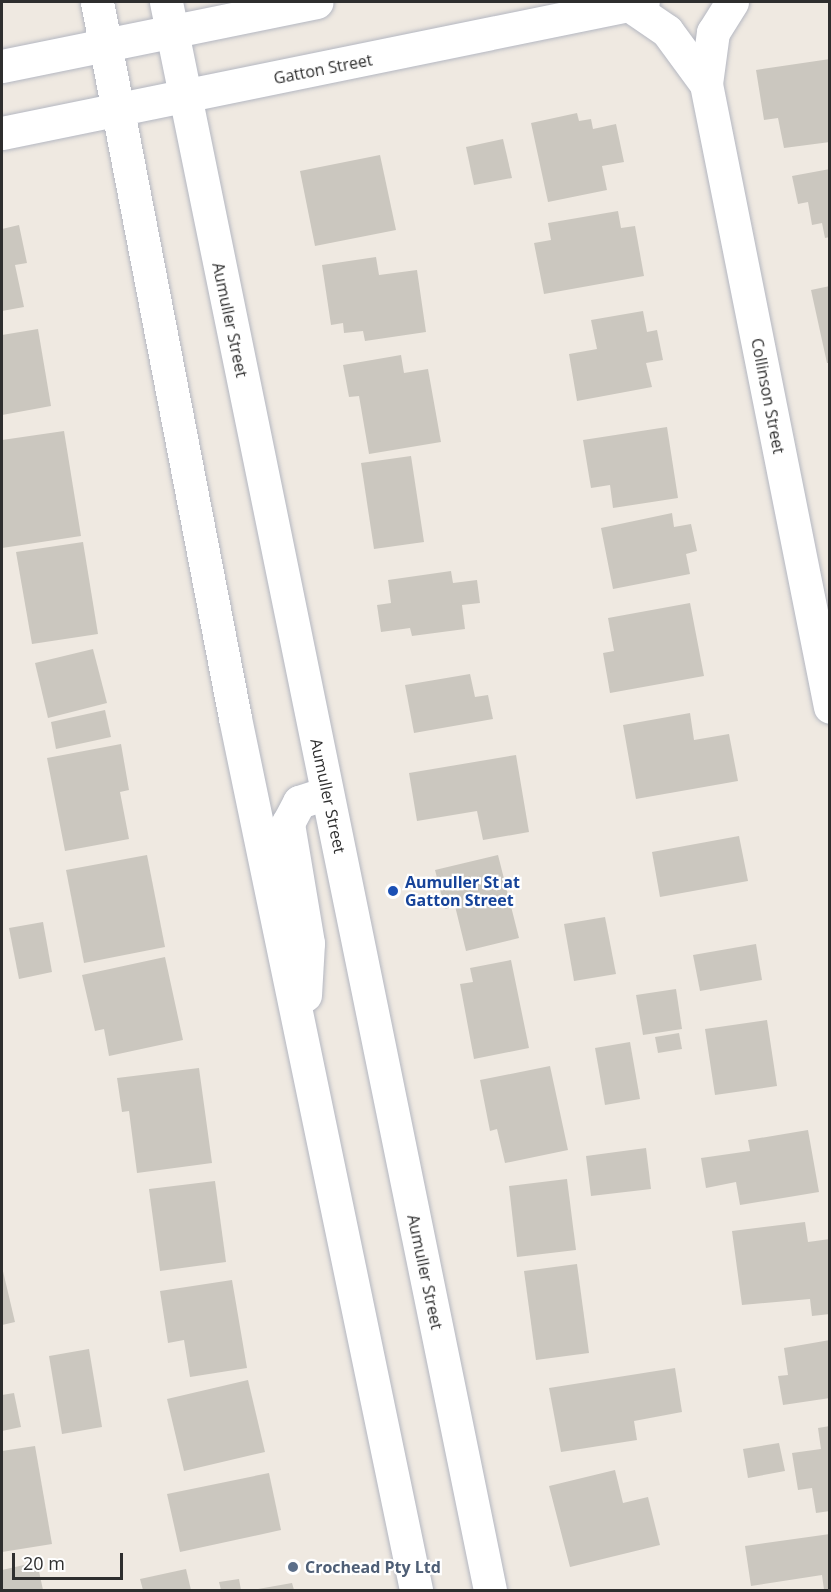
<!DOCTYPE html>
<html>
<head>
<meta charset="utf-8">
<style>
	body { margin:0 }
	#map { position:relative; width:831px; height:1592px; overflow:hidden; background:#efe9e1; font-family:"Open Sans",sans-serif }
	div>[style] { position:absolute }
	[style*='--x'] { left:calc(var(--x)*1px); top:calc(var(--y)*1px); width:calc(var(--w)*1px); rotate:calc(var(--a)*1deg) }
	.building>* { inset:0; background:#cbc7bf }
	.roads { filter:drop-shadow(0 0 2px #b4b7c1) drop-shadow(0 0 2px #b4b7c1) }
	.minor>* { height:33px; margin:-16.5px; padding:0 16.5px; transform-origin:16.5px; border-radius:16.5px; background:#fff }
	.tertiary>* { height:33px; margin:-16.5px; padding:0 16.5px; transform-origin:16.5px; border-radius:16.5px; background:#fff }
	.secondary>* { height:33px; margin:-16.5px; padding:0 16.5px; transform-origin:16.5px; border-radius:16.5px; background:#fff }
	.dots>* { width:16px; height:16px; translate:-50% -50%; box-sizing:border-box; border:3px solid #fff; border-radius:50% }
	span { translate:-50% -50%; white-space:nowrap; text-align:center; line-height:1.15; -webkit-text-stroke:4.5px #fff; paint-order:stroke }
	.street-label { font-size:16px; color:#2e2e2e }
	.transit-label { font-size:16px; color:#164399; font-weight:700 }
	.left { translate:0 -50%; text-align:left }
	.service-label { font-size:16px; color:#4e5e75; font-weight:700 }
	.frame { position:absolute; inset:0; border:3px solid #2e2e2e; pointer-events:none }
	.scale { position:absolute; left:12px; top:1553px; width:111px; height:27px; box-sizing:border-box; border:3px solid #2e2e2e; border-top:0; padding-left:8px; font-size:18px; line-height:21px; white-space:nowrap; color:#2e2e2e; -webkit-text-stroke:4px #fff; paint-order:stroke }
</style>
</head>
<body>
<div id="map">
	<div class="building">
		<div style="clip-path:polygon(830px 59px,830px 142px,784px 148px,778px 118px,764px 120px,756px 70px)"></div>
		<div style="clip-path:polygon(577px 113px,579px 121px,591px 119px,593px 129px,616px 124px,624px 162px,602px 166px,607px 190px,548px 202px,531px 123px)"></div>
		<div style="clip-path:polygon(503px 139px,512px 178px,474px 185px,466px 147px)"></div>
		<div style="clip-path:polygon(380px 155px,396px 230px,315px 246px,300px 171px)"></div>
		<div style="clip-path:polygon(830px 169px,830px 237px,825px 238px,822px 223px,812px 225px,808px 202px,798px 204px,792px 176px)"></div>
		<div style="clip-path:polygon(618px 211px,621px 228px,635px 226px,644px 276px,544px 294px,534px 243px,551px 240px,548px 223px)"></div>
		<div style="clip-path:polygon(19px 225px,27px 263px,15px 265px,24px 307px,2px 311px,2px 229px)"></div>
		<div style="clip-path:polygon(376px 257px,379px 275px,417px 270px,426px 332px,365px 341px,363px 331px,344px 333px,343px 323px,331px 325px,322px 265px)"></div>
		<div style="clip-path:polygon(830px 286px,830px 363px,827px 363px,811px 290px)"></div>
		<div style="clip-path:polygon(643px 311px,647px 332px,657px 330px,663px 360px,646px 363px,652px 387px,577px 401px,569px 354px,597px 349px,591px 320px)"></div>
		<div style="clip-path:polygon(38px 329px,51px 406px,2px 415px,2px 335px)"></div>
		<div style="clip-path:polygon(401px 355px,404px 373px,428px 369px,441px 442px,369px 454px,359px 396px,349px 397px,343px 365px)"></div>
		<div style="clip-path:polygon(667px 427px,678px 498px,613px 508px,610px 485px,591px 488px,583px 440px)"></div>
		<div style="clip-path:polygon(64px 431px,81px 536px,2px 548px,2px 440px)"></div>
		<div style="clip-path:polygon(411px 456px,424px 542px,374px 549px,361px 463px)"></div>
		<div style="clip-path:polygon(672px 513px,674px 527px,691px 524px,697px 551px,686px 554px,690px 574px,613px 589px,601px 528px)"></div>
		<div style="clip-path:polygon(83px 542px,98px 634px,32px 644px,16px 552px)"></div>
		<div style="clip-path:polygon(451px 571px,453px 583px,477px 580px,480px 603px,462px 605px,465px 629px,412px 636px,410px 628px,381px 632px,377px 605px,391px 603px,388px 580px)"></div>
		<div style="clip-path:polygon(690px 603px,704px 676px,610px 693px,603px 653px,614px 651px,608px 618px)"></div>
		<div style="clip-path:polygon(93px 649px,107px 703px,48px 718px,35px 663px)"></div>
		<div style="clip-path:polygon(470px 674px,475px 697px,488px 695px,493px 719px,414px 733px,405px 685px)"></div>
		<div style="clip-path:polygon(105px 710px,111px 737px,56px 749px,51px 722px)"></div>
		<div style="clip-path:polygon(690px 713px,694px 740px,729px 734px,738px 781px,636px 799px,623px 725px)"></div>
		<div style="clip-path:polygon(121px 744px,129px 790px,120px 792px,129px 839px,65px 851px,47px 758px)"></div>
		<div style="clip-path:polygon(516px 755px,529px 832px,483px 840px,477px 811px,417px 821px,409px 773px)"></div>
		<div style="clip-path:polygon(739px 836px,748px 881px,660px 897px,652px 852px)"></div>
		<div style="clip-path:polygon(147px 855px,165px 947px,84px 963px,66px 870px)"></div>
		<div style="clip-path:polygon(498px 855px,519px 938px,466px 951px,455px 906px,445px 909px,435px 870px)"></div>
		<div style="clip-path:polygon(605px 917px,616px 974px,574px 981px,564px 924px)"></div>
		<div style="clip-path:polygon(43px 922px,52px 972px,19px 979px,9px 928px)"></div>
		<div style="clip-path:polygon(756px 944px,762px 980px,700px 991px,693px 955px)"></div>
		<div style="clip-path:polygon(165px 957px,183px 1040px,109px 1056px,104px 1029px,95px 1031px,82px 975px)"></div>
		<div style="clip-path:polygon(511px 960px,529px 1048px,474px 1059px,460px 984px,473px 982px,470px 968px)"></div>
		<div style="clip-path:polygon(676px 989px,682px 1029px,643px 1035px,636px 995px)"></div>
		<div style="clip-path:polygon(767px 1020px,777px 1086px,715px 1095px,705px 1029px)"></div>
		<div style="clip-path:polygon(679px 1033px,682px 1049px,658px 1053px,655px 1037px)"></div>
		<div style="clip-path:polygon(630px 1042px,640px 1099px,605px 1105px,595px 1048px)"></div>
		<div style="clip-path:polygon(550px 1066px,568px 1150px,505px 1163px,497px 1129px,490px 1131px,480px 1080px)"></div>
		<div style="clip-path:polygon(199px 1068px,212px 1163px,137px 1173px,129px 1111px,122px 1112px,117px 1078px)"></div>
		<div style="clip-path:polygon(808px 1130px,819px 1192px,740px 1205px,736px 1182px,706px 1188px,701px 1158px,750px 1151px,748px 1140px)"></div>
		<div style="clip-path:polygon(646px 1148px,651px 1189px,591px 1196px,586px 1156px)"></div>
		<div style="clip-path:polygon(567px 1179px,576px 1250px,517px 1257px,509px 1186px)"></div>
		<div style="clip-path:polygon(215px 1181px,226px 1262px,160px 1271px,149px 1189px)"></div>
		<div style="clip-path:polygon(805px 1222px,808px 1242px,830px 1239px,830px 1314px,812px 1316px,810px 1299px,742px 1305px,732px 1231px)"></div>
		<div style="clip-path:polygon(577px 1264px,589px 1353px,536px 1360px,524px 1271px)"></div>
		<div style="clip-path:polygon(2px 1267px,15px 1322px,2px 1325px)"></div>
		<div style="clip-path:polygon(232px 1280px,247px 1368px,190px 1377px,184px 1340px,168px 1343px,160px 1291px)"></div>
		<div style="clip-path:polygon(830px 1340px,830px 1398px,783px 1405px,778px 1376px,788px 1375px,784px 1348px)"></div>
		<div style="clip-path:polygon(89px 1349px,102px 1427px,62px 1434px,49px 1356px)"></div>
		<div style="clip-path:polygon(675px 1368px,682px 1412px,634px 1421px,637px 1440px,561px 1452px,549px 1388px)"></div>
		<div style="clip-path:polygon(248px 1380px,265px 1452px,184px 1471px,167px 1399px)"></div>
		<div style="clip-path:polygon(14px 1393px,21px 1427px,2px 1431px,2px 1395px)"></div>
		<div style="clip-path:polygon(830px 1426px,830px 1511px,816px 1513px,812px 1488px,798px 1490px,792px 1453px,821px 1449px,818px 1428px)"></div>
		<div style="clip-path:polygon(779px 1443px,785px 1471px,748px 1478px,743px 1449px)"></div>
		<div style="clip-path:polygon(35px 1446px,52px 1544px,2px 1552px,2px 1451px)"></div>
		<div style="clip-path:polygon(615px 1470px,623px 1503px,648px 1497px,660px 1545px,570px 1567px,549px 1486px)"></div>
		<div style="clip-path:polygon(269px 1473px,281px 1530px,180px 1552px,167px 1494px)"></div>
		<div style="clip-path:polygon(830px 1534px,830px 1590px,824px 1590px,822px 1575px,751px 1586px,745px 1546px)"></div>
		<div style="clip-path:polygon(37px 1562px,43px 1590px,2px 1590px,2px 1570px)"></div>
		<div style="clip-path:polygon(186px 1569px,191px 1590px,143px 1590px,140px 1579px)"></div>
		<div style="clip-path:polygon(239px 1579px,241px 1590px,221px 1590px,219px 1582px)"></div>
		<div style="clip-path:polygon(292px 1583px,294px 1590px,259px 1590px,258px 1589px)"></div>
	</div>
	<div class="roads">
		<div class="minor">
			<div style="--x:732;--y:2;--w:36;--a:122"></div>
			<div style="--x:713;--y:32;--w:52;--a:97.7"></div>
			<div style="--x:706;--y:84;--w:635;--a:78.74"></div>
			<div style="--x:629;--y:5;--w:46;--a:34.4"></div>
			<div style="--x:667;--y:31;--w:66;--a:53.7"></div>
		</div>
		<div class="tertiary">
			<div style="--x:2;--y:66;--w:321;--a:-11.5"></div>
			<div style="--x:2;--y:133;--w:654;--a:-11.55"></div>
		</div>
		<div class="secondary">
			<div style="--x:97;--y:2;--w:729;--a:79.09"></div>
			<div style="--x:235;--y:718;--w:891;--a:78.27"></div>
			<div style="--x:166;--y:2;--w:1621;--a:78.47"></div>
			<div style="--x:305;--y:995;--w:52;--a:-86.7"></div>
			<div style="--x:308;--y:943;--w:122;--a:-99.5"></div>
			<div style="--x:288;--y:823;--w:24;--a:-62"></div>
			<div style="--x:299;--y:802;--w:29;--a:-18"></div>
		</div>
	</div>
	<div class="dots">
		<div style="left:393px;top:891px;background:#1a4fb4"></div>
		<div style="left:293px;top:1567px;background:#5c6f8a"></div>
	</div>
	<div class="street-label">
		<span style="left:323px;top:69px;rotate:-11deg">Gatton Street</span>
		<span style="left:230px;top:320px;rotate:78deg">Aumuller Street</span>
		<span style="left:768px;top:396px;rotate:79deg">Collinson Street</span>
		<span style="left:328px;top:796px;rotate:78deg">Aumuller Street</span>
		<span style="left:425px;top:1272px;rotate:78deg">Aumuller Street</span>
	</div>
	<div class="transit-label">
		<span class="left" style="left:405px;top:891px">Aumuller St at<br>Gatton Street</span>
	</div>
	<div class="service-label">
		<span class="left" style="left:305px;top:1567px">Crochead Pty Ltd</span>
	</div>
	<div class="frame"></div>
	<div class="scale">20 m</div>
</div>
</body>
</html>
